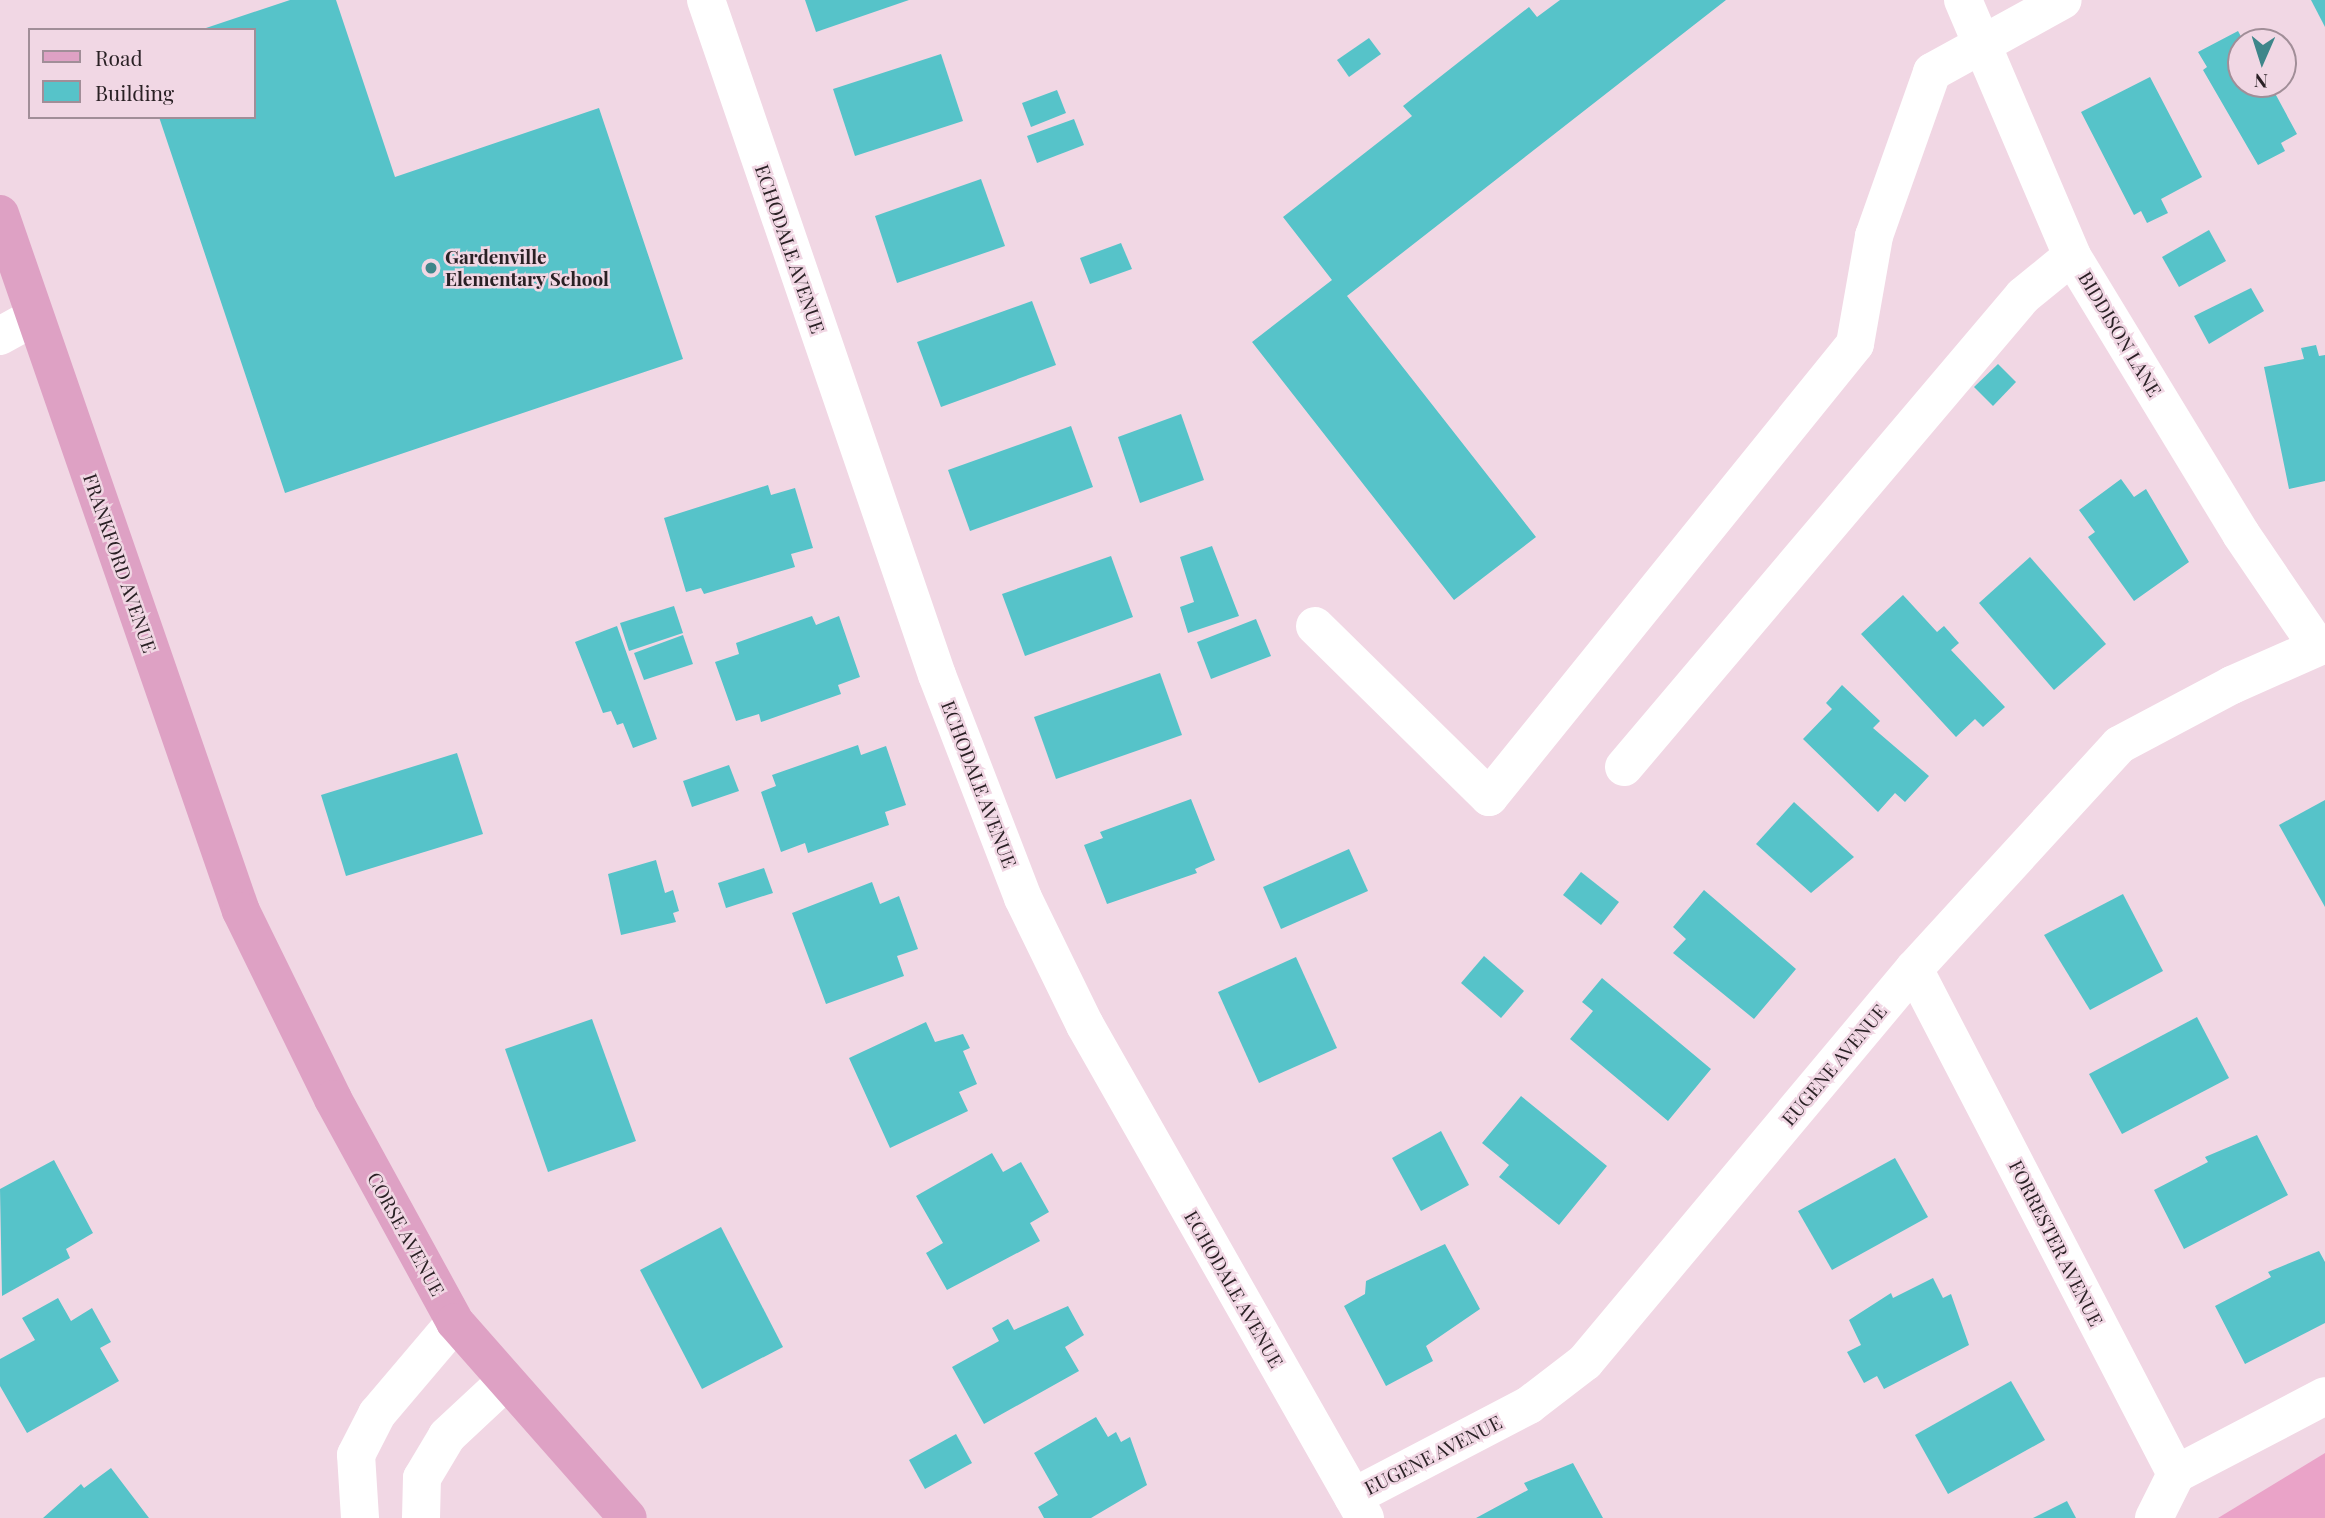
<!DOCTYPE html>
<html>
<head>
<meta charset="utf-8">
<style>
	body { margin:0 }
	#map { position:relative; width:2325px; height:1518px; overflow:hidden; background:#f1d7e4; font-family:"Playfair Display",serif }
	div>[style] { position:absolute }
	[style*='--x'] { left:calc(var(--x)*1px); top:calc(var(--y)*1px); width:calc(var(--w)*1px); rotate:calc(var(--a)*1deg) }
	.green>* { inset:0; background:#eaa3c8 }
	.building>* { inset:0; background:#56c3c9 }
	.minor>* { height:38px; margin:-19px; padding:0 19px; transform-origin:19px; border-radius:19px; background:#fff }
	.major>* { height:38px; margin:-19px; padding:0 19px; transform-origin:19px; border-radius:19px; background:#dea1c4 }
	.dots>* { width:19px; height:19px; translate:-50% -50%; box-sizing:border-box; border:4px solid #f1d7e4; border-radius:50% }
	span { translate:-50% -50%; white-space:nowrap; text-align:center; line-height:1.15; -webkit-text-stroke:5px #f1d7e4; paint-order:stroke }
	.street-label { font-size:19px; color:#2a2125 }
	.poi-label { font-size:19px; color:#2a2125; font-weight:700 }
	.left { translate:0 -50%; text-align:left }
	.legend { position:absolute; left:28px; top:28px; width:228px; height:91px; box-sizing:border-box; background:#f1d7e4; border:2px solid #a18e98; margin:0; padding:9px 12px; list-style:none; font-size:21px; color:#2a2125 }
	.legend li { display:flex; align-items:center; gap:14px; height:35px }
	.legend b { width:35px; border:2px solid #a18e98 }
	.north { position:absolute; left:2227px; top:28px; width:70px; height:70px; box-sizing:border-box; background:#f1d7e4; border:2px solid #a18e98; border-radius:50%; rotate:183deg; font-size:19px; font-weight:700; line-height:28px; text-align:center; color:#2a2125 }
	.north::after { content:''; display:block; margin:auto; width:24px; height:32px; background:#3e868a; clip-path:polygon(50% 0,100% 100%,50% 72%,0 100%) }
</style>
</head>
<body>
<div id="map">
	<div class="green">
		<div style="clip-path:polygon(2325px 1453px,2325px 1518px,2218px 1518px)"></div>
	</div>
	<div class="building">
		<div style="clip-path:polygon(290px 0,336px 0,395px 177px,599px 108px,683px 359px,285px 493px,159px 117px,254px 117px,254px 30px,203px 29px)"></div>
		<div style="clip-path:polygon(805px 0,909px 0,816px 32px)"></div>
		<div style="clip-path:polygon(1560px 0,1726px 0,1347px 296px,1536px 537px,1454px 600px,1252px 342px,1332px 280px,1283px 217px,1412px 116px,1403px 106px,1529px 7px,1537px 17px)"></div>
		<div style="clip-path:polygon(2311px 0,2325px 0,2325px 27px)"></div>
		<div style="clip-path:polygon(2238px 31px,2244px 42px,2241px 84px,2270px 84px,2297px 134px,2281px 143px,2285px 151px,2258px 165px,2203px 70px,2207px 67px,2198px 52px)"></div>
		<div style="clip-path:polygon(1369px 38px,1381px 54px,1349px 77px,1337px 60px)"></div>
		<div style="clip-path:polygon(941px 54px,963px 121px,855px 156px,833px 89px)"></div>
		<div style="clip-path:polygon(2150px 77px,2202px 177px,2161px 199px,2168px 213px,2147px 223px,2141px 211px,2134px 215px,2081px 112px)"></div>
		<div style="clip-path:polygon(1057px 90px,1066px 113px,1031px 127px,1022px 103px)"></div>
		<div style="clip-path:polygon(1074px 119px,1084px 145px,1037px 163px,1027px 136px)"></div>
		<div style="clip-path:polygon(981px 179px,1005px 246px,897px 283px,875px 216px)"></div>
		<div style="clip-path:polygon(2209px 230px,2226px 261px,2179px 287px,2162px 257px)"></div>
		<div style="clip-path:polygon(1121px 243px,1132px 269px,1090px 284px,1080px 258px)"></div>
		<div style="clip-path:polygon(2251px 288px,2264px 311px,2209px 344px,2194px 316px)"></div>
		<div style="clip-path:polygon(1032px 301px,1056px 365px,941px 407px,917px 342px)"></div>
		<div style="clip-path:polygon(2316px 345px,2319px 356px,2325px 355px,2325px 481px,2289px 489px,2264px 367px,2304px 359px,2301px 348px)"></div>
		<div style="clip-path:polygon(1998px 364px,2016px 382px,1993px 406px,1974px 387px)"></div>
		<div style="clip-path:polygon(1181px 414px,1204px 480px,1140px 503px,1118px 437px)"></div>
		<div style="clip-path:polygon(1071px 426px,1093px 487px,970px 531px,948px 470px)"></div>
		<div style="clip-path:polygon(2121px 479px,2134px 497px,2146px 489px,2189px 562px,2134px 601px,2088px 537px,2095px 532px,2079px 510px)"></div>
		<div style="clip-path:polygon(768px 485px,771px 495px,795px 488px,813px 548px,791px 554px,795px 567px,704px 594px,701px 588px,686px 592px,664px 518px)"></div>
		<div style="clip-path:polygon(1212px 546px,1239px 616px,1188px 633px,1180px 607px,1194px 602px,1180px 557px)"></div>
		<div style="clip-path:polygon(1111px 556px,1133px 617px,1025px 656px,1002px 594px)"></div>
		<div style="clip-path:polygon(2030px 557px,2106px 644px,2054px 690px,1979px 603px)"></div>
		<div style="clip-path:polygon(1903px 595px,1937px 632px,1944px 626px,1959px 643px,1951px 650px,2005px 707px,1983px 727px,1975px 719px,1956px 737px,1861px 634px)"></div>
		<div style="clip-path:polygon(674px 606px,683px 633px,629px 651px,620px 623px)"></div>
		<div style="clip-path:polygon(812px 616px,816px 625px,839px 616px,860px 677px,838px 685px,841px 694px,761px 722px,759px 714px,736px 721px,715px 662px,739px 654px,736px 643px)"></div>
		<div style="clip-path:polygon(1256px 619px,1271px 656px,1211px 679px,1197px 642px)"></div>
		<div style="clip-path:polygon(617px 626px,657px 739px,633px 748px,623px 723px,617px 725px,611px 711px,603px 713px,575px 642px)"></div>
		<div style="clip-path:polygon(683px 635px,693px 664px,644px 680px,634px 653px)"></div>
		<div style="clip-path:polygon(1160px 673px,1182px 735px,1056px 779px,1034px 717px)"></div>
		<div style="clip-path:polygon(1842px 685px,1880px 721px,1873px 728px,1929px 776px,1905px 802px,1895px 793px,1878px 812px,1803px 739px,1832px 709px,1826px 703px)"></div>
		<div style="clip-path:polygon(858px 745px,861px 755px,886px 746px,906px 805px,885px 812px,889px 825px,808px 853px,805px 843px,781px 852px,761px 792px,776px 786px,772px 775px)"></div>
		<div style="clip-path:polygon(457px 753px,483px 834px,346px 876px,321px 795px)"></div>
		<div style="clip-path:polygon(729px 765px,739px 791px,692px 807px,683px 781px)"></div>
		<div style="clip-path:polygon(1191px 799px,1215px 860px,1195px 869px,1197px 873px,1107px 904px,1084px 845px,1103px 838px,1100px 832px)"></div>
		<div style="clip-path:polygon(2325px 800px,2325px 907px,2279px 825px)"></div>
		<div style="clip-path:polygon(1794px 802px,1854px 857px,1811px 893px,1756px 844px)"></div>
		<div style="clip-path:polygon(1349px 849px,1368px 891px,1281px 929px,1263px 887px)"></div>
		<div style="clip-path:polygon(656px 860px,665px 893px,673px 890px,679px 911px,673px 913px,676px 922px,621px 935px,608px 874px)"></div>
		<div style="clip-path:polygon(764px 868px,773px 893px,726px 908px,718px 883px)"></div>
		<div style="clip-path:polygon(1581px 872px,1619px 902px,1601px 925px,1563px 895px)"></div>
		<div style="clip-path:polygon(872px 882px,880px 904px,899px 896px,918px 949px,897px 956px,904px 976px,826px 1004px,792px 913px)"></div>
		<div style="clip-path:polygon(1704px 890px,1796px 969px,1754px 1019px,1673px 953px,1686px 939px,1673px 927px)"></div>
		<div style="clip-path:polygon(2123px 894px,2163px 971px,2090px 1010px,2044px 935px)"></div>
		<div style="clip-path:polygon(1484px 956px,1524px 991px,1501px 1018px,1461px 983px)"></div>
		<div style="clip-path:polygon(1296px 957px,1337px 1048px,1259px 1083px,1218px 992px)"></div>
		<div style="clip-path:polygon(1602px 978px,1711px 1069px,1668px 1121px,1570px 1039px,1593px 1011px,1582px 1002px)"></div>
		<div style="clip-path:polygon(2197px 1017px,2229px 1078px,2122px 1134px,2089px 1074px)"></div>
		<div style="clip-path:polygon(592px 1019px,636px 1141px,548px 1172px,505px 1049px)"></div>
		<div style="clip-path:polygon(926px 1022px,935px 1042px,963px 1034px,970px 1048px,963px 1051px,977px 1084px,959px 1092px,968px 1111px,890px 1148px,849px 1058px)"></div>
		<div style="clip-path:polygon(1521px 1096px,1607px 1166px,1559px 1225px,1499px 1177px,1509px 1165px,1482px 1143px)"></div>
		<div style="clip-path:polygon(1441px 1131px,1469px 1185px,1421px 1211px,1392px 1158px)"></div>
		<div style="clip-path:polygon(2257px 1135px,2288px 1195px,2184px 1249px,2154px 1190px,2208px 1162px,2205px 1157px)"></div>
		<div style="clip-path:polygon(992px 1153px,1003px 1172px,1021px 1162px,1049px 1212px,1030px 1223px,1040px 1241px,947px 1290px,926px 1253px,943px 1243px,916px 1196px)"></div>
		<div style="clip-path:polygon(1895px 1158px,1928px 1217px,1832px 1270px,1798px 1211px)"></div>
		<div style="clip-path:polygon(54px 1160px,93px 1233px,66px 1249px,70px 1258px,2px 1296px,0 1189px)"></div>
		<div style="clip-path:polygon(721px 1227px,783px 1347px,702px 1389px,640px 1270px)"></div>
		<div style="clip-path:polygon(1445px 1244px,1480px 1309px,1426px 1346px,1433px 1361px,1386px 1386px,1344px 1306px,1365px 1294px,1366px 1281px)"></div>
		<div style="clip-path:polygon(2319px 1251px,2325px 1262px,2325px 1323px,2245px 1364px,2215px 1306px,2271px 1277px,2268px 1272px)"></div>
		<div style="clip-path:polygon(1933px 1278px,1943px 1298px,1951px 1294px,1969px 1345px,1884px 1389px,1877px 1376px,1864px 1383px,1847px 1352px,1861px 1345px,1849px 1320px,1891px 1293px,1893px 1298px)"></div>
		<div style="clip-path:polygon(58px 1298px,71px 1321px,92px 1308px,111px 1342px,100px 1348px,119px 1381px,27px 1433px,0 1386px,0 1359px,35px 1340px,22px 1318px)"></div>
		<div style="clip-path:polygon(1068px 1306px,1084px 1335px,1065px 1347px,1079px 1371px,984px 1424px,952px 1367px,999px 1341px,992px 1328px,1008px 1319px,1014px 1330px)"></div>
		<div style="clip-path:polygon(2011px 1381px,2045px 1440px,1948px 1494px,1915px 1435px)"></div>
		<div style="clip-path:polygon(1096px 1417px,1108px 1437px,1116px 1432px,1121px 1442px,1130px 1437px,1147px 1485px,1091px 1518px,1044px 1518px,1038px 1507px,1058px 1495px,1034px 1453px)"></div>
		<div style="clip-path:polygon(956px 1434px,972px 1463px,925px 1489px,909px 1460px)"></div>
		<div style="clip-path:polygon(1573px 1463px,1603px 1518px,1476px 1518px,1528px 1490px,1524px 1483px)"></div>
		<div style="clip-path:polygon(111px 1468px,149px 1518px,43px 1518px,81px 1484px,84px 1488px)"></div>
		<div style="clip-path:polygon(2067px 1501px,2076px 1518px,2033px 1518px)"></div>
	</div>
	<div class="minor">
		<div style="--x:706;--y:0;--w:713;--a:71.11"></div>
		<div style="--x:937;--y:675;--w:239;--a:68.9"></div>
		<div style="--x:1023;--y:898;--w:141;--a:64"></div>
		<div style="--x:1085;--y:1025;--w:567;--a:60.41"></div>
		<div style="--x:1963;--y:0;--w:278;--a:66.9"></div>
		<div style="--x:2072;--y:256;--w:325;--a:58.7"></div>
		<div style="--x:2241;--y:534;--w:135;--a:55.8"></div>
		<div style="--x:0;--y:336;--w:39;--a:-29"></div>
		<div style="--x:1315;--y:626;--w:244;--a:44.5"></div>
		<div style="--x:1489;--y:797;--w:582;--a:-51.06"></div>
		<div style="--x:1855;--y:344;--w:110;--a:-80"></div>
		<div style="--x:1874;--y:236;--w:174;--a:-70.5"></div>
		<div style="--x:1932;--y:72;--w:149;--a:-28.8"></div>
		<div style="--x:1624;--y:767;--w:617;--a:-49.73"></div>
		<div style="--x:2023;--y:296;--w:63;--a:-39.2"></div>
		<div style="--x:1914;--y:969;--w:569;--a:62.58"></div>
		<div style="--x:2176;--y:1474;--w:168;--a:-27.6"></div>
		<div style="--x:1353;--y:1497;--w:199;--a:-27.6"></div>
		<div style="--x:1529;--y:1405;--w:71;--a:-37.5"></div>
		<div style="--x:1585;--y:1362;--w:513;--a:-50.07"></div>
		<div style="--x:1914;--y:969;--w:304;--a:-47.5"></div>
		<div style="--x:2119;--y:745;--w:128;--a:-28"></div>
		<div style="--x:2232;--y:685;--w:102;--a:-23.8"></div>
		<div style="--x:360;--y:1518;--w:63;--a:-93.6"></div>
		<div style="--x:356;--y:1455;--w:46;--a:-62.9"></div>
		<div style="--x:377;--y:1414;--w:121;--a:-49.7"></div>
		<div style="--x:421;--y:1518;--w:40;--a:-88.6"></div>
		<div style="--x:422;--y:1478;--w:49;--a:-59.2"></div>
		<div style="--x:447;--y:1436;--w:79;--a:-43"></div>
		<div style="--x:2154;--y:1518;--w:49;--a:-63.4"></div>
	</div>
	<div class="major">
		<div style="--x:0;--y:214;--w:737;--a:70.93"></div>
		<div style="--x:241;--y:911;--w:209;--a:63.9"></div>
		<div style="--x:333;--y:1099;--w:254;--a:61.3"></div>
		<div style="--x:455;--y:1322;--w:261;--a:48.6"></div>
	</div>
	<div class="dots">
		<div style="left:431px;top:268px;background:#3e868a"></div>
	</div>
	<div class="street-label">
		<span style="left:790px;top:249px;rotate:71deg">ECHODALE AVENUE</span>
		<span style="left:2120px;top:334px;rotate:59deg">BIDDISON LANE</span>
		<span style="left:120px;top:563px;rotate:71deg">FRANKFORD AVENUE</span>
		<span style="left:979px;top:784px;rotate:69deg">ECHODALE AVENUE</span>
		<span style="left:1834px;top:1065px;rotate:-50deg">EUGENE AVENUE</span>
		<span style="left:406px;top:1234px;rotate:61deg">CORSE AVENUE</span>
		<span style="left:2056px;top:1243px;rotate:63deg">FORRESTER AVENUE</span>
		<span style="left:1234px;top:1289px;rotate:60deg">ECHODALE AVENUE</span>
		<span style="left:1433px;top:1455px;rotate:-27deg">EUGENE AVENUE</span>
	</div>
	<div class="poi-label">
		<span class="left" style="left:445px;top:268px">Gardenville<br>Elementary School</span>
	</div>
	<ul class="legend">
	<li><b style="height:9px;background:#dea1c4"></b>Road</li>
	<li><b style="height:19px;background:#56c3c9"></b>Building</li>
	</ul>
	<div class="north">N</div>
</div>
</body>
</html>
